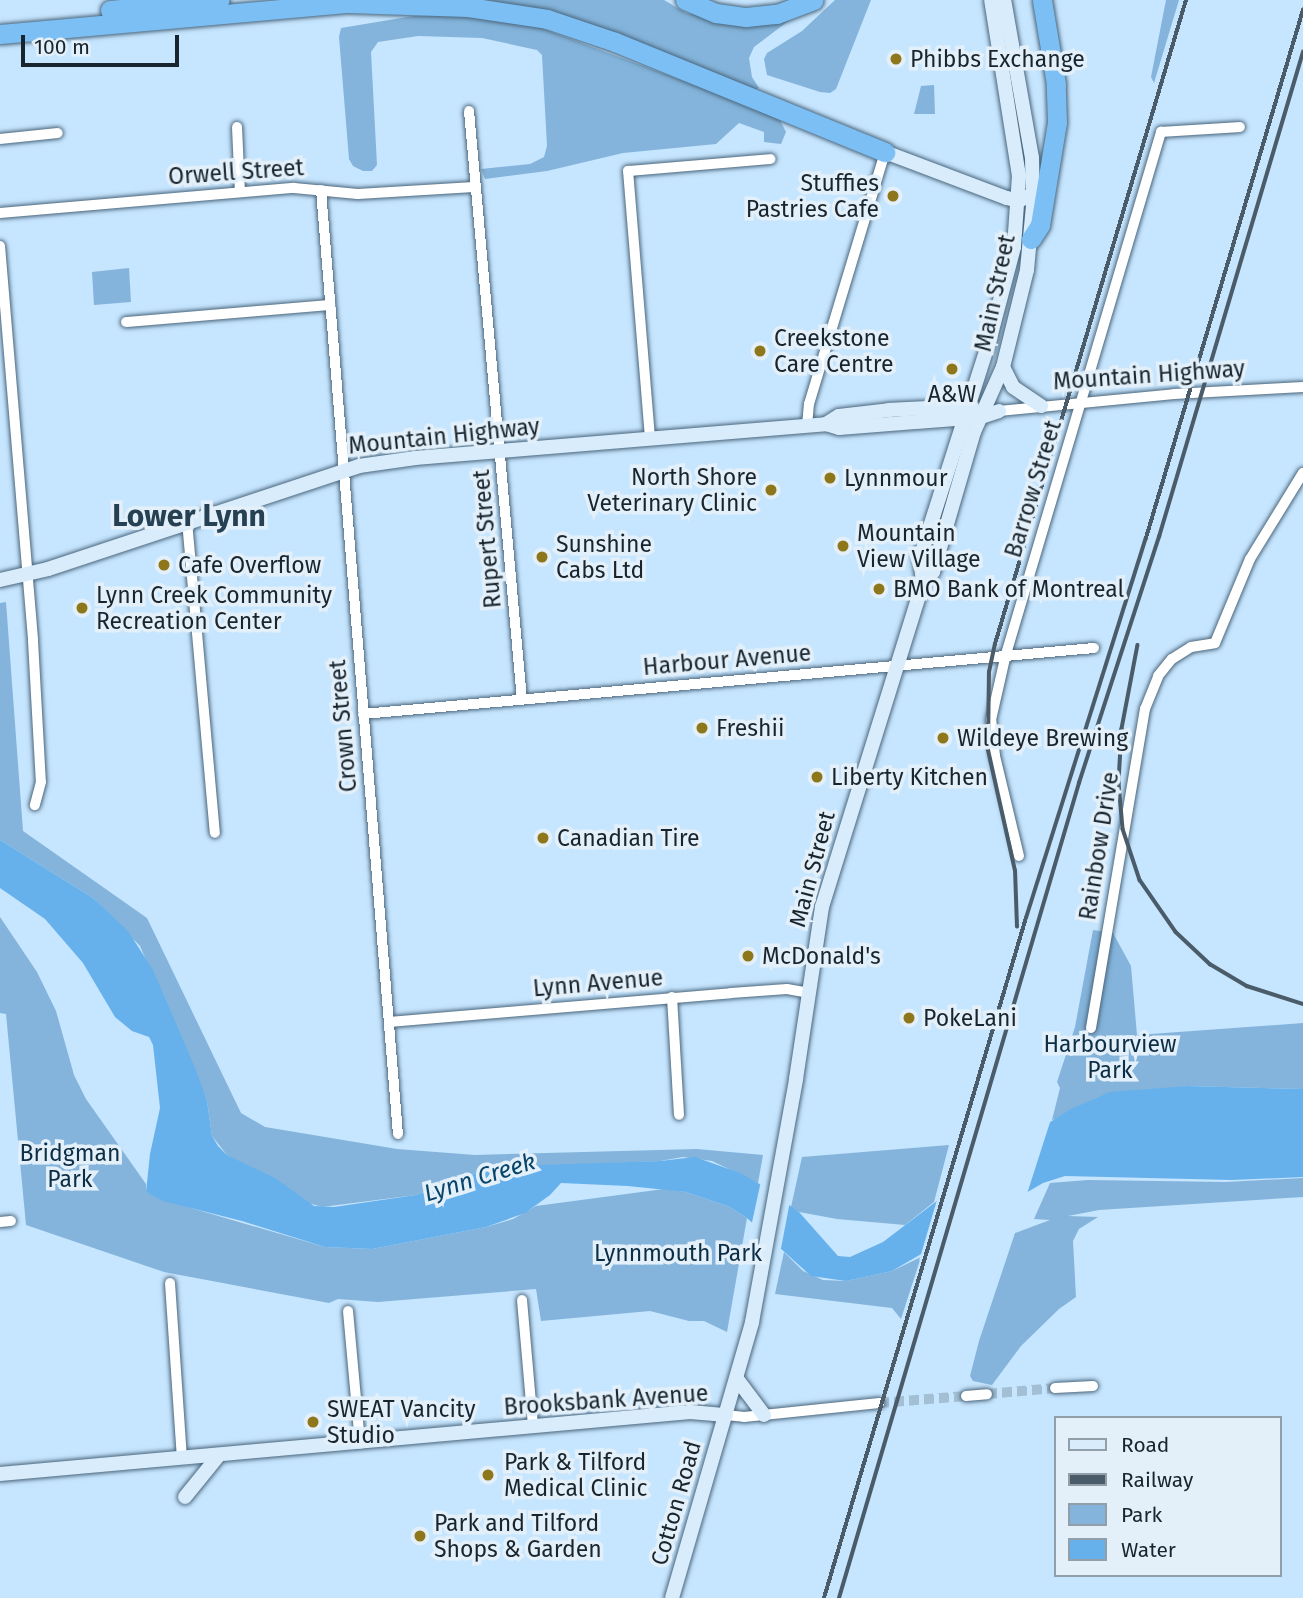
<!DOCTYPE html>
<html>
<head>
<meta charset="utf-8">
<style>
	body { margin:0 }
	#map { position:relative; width:1303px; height:1598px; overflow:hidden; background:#c6e5fe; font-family:"Fira Sans",sans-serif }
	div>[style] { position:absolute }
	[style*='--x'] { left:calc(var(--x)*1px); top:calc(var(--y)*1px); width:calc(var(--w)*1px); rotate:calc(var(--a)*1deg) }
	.green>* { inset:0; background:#84b4db }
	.water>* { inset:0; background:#66b1eb }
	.pier>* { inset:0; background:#c6e5fe }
	.street-tunnel>* { height:10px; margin-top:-5px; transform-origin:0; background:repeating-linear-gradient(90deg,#a3bfd4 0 10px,transparent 0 15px) }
	.roads { filter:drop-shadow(0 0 2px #4a667c) drop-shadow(0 0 2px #4a667c) }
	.street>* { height:10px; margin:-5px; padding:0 5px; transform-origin:5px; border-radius:5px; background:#fff }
	.secondary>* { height:14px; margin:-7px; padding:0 7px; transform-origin:7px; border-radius:7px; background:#d8ecfc }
	.highway>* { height:19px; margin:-9.5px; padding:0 9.5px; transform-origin:9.5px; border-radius:9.5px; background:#7cbff4 }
	.rail>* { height:3.5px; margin:-1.75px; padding:0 1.75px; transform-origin:1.75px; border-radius:1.75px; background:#4a5c69 }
	.dots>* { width:19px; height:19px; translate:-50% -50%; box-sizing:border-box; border:4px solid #e3f0fa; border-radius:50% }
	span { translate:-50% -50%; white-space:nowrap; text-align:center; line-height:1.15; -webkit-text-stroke:7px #e3f0fa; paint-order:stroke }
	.poi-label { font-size:23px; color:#19252e }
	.left { translate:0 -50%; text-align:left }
	.right { translate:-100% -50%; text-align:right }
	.street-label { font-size:23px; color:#19252e }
	.park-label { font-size:23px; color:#0c2d44 }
	.water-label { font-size:24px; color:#084469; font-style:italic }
	.district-label { font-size:30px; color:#264054; font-weight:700 }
	.legend { position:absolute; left:1054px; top:1416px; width:228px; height:161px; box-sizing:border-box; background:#e3f0fa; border:2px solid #929fa8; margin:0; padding:9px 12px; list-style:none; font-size:21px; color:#19252e }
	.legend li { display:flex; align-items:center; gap:14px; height:35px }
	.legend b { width:35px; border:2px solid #929fa8 }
	.scale { position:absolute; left:21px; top:35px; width:158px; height:32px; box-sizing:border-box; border:4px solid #19252e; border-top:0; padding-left:9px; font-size:21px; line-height:24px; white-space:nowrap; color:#19252e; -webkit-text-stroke:5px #e3f0fa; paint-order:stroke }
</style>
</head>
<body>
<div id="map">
	<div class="green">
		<div style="clip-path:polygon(479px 0,664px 0,686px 13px,730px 22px,804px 9px,754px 47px,749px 58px,752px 77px,759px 88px,755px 90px)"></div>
		<div style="clip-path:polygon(835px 0,871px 0,836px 89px,830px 93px,820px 92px,767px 75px,764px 59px,767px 53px,802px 31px)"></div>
		<div style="clip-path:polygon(1166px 0,1179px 0,1154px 83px,1151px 77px)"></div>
		<div style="clip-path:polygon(413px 16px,467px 16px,541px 28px,756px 108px,780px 120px,786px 132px,781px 144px,764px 142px,764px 132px,739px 123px,716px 144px,623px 153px,547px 171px,485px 179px,481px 169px,530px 164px,544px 157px,547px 146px,542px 55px,537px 50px,482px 38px,418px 36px,378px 42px,371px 52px,377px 165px,372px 171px,363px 171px,353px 166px,349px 159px,339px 37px,341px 28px)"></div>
		<div style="clip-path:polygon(934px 85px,935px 114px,914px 114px,921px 86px)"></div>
		<div style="clip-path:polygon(129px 268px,131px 302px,94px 305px,92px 272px)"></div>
		<div style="clip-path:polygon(6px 602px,23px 831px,147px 918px,241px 1113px,265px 1127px,397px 1149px,475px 1155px,697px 1149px,763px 1155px,758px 1183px,712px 1161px,683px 1157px,660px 1161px,488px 1169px,416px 1195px,322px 1207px,308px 1203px,292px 1191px,227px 1155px,212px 1136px,207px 1101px,140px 946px,93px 898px,0 840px,0 603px)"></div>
		<div style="clip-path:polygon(0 917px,37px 972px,56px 1011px,74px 1075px,86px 1099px,146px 1184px,146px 1192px,191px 1208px,325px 1247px,372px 1249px,486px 1227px,513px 1219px,536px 1206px,664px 1189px,686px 1192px,730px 1207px,747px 1218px,727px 1332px,704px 1321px,689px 1321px,650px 1311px,541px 1321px,536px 1289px,378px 1302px,338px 1299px,329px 1303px,164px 1272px,26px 1225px,6px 1014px,0 1013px)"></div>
		<div style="clip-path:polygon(1093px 930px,1113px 933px,1131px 966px,1137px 1035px,1303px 1023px,1303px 1089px,1187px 1086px,1052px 1120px,1060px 1088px,1057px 1082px,1075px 1027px)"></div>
		<div style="clip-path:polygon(949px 1145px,934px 1202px,905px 1225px,837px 1219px,799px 1212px,791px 1207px,802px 1157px)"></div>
		<div style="clip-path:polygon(1303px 1178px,1303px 1197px,1099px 1210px,1068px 1216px,1098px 1217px,1079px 1229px,1073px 1241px,1076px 1297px,1059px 1309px,1021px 1346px,992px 1385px,973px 1381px,970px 1376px,979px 1341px,1015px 1233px,1050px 1220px,1034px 1219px,1050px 1183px,1088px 1180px,1226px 1182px)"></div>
		<div style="clip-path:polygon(784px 1252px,803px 1271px,823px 1280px,846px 1281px,892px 1271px,921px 1257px,901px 1319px,892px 1308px,775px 1294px)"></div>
	</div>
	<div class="water">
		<div style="clip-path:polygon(0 840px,93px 898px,128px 931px,153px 970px,196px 1070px,207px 1101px,212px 1136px,218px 1146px,227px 1155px,275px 1178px,314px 1206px,334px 1207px,416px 1195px,488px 1169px,506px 1166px,660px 1161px,695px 1157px,740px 1173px,758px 1183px,799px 1212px,838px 1256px,850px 1257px,883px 1242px,996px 1156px,1071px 1109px,1110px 1092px,1187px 1086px,1303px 1089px,1303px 1177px,1232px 1180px,1065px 1176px,1043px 1183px,892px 1271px,846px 1281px,811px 1276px,747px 1218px,730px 1207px,686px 1192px,628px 1186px,561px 1183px,550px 1195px,525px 1213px,486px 1227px,372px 1249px,325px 1247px,242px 1221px,163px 1201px,146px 1192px,150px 1154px,160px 1108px,153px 1045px,149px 1037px,132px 1031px,115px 1017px,83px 963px,45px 919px,0 888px)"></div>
	</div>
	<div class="pier">
		<div style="clip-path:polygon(1052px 1116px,1026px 1197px,919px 1261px,939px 1193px)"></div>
		<div style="clip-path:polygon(761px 1181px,790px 1201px,780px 1254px,751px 1227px)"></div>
	</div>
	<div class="street-tunnel">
		<div style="--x:987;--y:1394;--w:68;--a:-5"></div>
		<div style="--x:879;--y:1403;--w:87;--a:-4.6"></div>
	</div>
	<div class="roads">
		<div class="street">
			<div style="--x:469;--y:111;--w:591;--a:84.86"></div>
			<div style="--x:237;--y:127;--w:65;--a:87.4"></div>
			<div style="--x:0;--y:139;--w:58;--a:-5.9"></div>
			<div style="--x:321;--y:190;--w:947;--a:85.34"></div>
			<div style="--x:0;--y:213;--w:295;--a:-4.9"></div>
			<div style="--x:294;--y:188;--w:64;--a:5.4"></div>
			<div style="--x:358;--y:194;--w:116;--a:-3.5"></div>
			<div style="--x:0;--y:246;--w:396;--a:85.2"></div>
			<div style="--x:33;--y:641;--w:141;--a:86.8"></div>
			<div style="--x:41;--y:782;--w:24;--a:105"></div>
			<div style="--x:126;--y:322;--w:205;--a:-4.8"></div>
			<div style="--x:999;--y:411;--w:176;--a:-5.5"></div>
			<div style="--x:1174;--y:394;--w:129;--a:-3.1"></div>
			<div style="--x:807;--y:426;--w:22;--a:-85"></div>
			<div style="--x:809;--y:404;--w:263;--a:-73.2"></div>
			<div style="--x:650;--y:438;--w:268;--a:-94.7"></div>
			<div style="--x:628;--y:171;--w:143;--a:-4.8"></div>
			<div style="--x:187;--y:521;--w:313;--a:84.9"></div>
			<div style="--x:363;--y:714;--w:734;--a:-5.16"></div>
			<div style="--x:1019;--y:856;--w:103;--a:-103.5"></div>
			<div style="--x:995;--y:756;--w:36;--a:-96"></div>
			<div style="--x:991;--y:720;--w:68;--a:-77.2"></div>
			<div style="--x:1006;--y:654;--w:545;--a:-73.46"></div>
			<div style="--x:1161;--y:132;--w:79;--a:-3.6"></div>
			<div style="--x:672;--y:997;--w:118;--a:86.6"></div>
			<div style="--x:389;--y:1022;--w:343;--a:-4.8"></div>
			<div style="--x:731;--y:993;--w:56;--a:-4.1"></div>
			<div style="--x:787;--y:989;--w:23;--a:10"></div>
			<div style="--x:1091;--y:1028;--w:324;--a:-80.4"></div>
			<div style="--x:1145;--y:709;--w:35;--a:-68"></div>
			<div style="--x:1158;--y:676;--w:22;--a:-51"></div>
			<div style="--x:1172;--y:659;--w:22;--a:-32"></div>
			<div style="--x:1191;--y:647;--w:24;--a:-9"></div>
			<div style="--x:1215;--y:643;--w:91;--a:-67.4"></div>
			<div style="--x:1250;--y:559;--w:101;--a:-58.4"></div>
			<div style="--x:0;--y:1222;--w:11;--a:-5"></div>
			<div style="--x:170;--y:1283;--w:175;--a:86.1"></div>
			<div style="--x:522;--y:1300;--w:127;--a:85"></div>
			<div style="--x:348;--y:1311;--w:133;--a:84.8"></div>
			<div style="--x:1055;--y:1388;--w:38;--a:-3"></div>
			<div style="--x:966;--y:1396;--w:21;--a:-5"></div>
			<div style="--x:726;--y:1415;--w:18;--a:6"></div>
			<div style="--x:744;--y:1417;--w:136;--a:-5.9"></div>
		</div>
		<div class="secondary">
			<div style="--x:885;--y:152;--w:130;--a:20.7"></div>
			<div style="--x:1007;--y:198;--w:12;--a:14"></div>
			<div style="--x:1019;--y:201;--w:8;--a:-30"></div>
			<div style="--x:1003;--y:367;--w:22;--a:63"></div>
			<div style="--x:1013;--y:387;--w:34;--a:34"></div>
			<div style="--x:826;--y:424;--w:15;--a:-32"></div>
			<div style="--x:839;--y:416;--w:50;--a:-6.8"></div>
			<div style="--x:889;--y:410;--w:83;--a:-2.8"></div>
			<div style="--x:0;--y:580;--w:49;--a:-12.9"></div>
			<div style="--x:48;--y:569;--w:328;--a:-18.3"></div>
			<div style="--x:359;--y:466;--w:57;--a:-8.1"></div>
			<div style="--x:415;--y:458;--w:412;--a:-4.7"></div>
			<div style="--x:826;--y:424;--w:14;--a:17"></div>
			<div style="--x:839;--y:428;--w:142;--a:-4.4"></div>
			<div style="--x:981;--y:417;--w:19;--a:-18"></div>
			<div style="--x:923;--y:582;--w:14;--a:-45"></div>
			<div style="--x:933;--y:572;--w:146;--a:-73.7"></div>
			<div style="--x:974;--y:432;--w:71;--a:-66"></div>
			<div style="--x:1003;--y:367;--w:100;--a:-76.1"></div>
			<div style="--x:1027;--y:270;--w:65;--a:-84.7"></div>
			<div style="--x:1033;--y:205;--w:47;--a:-91.2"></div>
			<div style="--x:1032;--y:158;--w:160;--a:-100"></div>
			<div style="--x:737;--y:1379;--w:45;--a:53.1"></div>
			<div style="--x:0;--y:1474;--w:693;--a:-5.13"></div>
			<div style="--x:690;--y:1412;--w:36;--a:5"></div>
			<div style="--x:185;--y:1497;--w:54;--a:-51"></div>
			<div style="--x:672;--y:1598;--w:287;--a:-73.8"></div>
			<div style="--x:752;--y:1322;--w:247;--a:-79.7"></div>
			<div style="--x:796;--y:1079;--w:174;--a:-81.4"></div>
			<div style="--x:822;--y:907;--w:340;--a:-72.7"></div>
			<div style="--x:923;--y:582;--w:24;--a:-97"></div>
			<div style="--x:920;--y:558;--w:231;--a:-72.3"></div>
			<div style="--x:990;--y:338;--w:94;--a:-75.2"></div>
			<div style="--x:1014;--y:247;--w:71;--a:-86"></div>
			<div style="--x:1019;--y:176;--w:178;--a:-99"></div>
		</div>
		<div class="highway">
			<div style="--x:685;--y:0;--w:34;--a:23"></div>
			<div style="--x:716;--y:13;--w:30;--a:8"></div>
			<div style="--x:746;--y:17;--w:31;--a:-6"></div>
			<div style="--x:777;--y:14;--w:39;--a:-21"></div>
			<div style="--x:348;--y:3;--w:120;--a:1.9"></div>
			<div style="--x:468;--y:7;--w:80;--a:8.6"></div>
			<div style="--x:547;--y:19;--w:72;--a:18.7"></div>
			<div style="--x:615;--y:42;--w:292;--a:22.2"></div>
			<div style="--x:110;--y:10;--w:110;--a:-5.2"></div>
			<div style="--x:0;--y:34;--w:361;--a:-5.1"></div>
			<div style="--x:1031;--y:239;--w:17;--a:-57"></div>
			<div style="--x:1040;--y:225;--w:104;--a:-80.6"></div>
			<div style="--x:1057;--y:122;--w:38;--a:-92"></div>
			<div style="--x:1056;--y:84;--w:85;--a:-99.5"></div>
		</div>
	</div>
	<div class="rail">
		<div style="--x:1138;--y:645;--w:86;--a:100.8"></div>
		<div style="--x:1122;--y:729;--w:54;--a:93.2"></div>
		<div style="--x:1119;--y:783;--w:46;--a:85"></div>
		<div style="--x:1123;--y:829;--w:54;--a:71.6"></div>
		<div style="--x:1140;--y:880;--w:63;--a:55.3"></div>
		<div style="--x:1176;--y:932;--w:47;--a:43.3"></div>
		<div style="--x:1210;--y:964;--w:43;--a:30.7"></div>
		<div style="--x:1247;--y:986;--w:59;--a:17.8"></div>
		<div style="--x:1017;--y:927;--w:56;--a:-92"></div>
		<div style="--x:1015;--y:871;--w:124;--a:-102.6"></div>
		<div style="--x:988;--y:750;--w:78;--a:-89.3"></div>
		<div style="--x:989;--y:672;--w:29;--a:-78"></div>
		<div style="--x:995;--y:644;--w:672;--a:-73.48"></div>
		<div style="--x:824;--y:1598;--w:709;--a:-73.46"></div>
		<div style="--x:1026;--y:918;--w:398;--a:-72.5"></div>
		<div style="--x:1146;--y:538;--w:551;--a:-73.44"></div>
		<div style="--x:839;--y:1598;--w:850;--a:-73.59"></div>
		<div style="--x:1079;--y:783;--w:259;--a:-72"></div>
		<div style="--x:1159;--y:537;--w:506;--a:-73.46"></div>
	</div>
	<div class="dots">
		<div style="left:896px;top:59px;background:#8e761a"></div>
		<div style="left:893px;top:196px;background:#8e761a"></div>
		<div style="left:760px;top:351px;background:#8e761a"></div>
		<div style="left:952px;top:369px;background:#8e761a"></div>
		<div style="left:830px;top:478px;background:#8e761a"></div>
		<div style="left:771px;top:490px;background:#8e761a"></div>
		<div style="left:843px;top:546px;background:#8e761a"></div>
		<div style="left:542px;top:557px;background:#8e761a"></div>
		<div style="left:164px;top:565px;background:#8e761a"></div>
		<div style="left:879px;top:589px;background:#8e761a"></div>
		<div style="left:82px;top:608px;background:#8e761a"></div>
		<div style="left:702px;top:728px;background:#8e761a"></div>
		<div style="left:943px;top:738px;background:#8e761a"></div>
		<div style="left:817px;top:777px;background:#8e761a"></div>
		<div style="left:543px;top:838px;background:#8e761a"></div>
		<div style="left:748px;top:956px;background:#8e761a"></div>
		<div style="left:909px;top:1018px;background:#8e761a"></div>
		<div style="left:313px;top:1422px;background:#8e761a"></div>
		<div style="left:488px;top:1475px;background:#8e761a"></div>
		<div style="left:420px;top:1536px;background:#8e761a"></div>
	</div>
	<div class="poi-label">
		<span class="left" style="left:910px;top:59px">Phibbs Exchange</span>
		<span class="right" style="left:879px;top:196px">Stuffies<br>Pastries Cafe</span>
		<span class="left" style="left:774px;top:351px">Creekstone<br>Care Centre</span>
		<span style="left:952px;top:394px">A&amp;W</span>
		<span class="right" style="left:757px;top:490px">North Shore<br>Veterinary Clinic</span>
		<span class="left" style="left:844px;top:478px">Lynnmour</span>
		<span class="left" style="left:857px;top:546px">Mountain<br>View Village</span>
		<span class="left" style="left:556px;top:557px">Sunshine<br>Cabs Ltd</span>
		<span class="left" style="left:178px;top:565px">Cafe Overflow</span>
		<span class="left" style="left:893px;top:589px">BMO Bank of Montreal</span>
		<span class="left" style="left:96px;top:608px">Lynn Creek Community<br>Recreation Center</span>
		<span class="left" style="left:716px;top:728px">Freshii</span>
		<span class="left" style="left:957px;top:738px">Wildeye Brewing</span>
		<span class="left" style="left:831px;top:777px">Liberty Kitchen</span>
		<span class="left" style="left:557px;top:838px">Canadian Tire</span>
		<span class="left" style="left:762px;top:956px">McDonald's</span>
		<span class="left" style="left:923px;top:1018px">PokeLani</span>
		<span class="left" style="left:327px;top:1422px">SWEAT Vancity<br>Studio</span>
		<span class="left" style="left:504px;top:1475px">Park &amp; Tilford<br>Medical Clinic</span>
		<span class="left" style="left:434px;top:1536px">Park and Tilford<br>Shops &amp; Garden</span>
	</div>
	<div class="street-label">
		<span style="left:236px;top:172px;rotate:-4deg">Orwell Street</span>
		<span style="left:995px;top:293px;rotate:-78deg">Main Street</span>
		<span style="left:1149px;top:375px;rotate:-4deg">Mountain Highway</span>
		<span style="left:444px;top:436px;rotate:-6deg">Mountain Highway</span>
		<span style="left:1033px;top:489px;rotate:-73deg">Barrow Street</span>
		<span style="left:487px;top:539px;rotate:-95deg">Rupert Street</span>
		<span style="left:727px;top:660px;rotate:-5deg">Harbour Avenue</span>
		<span style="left:343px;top:726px;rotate:-95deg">Crown Street</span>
		<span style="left:1099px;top:846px;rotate:-81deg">Rainbow Drive</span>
		<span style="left:812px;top:869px;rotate:-75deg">Main Street</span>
		<span style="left:598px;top:983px;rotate:-5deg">Lynn Avenue</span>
		<span style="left:606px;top:1400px;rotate:-4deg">Brooksbank Avenue</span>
		<span style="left:676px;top:1503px;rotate:-74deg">Cotton Road</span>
	</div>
	<div class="park-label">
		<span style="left:1110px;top:1057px">Harbourview<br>Park</span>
		<span style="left:70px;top:1166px">Bridgman<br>Park</span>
		<span style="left:678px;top:1253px">Lynnmouth Park</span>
	</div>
	<div class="water-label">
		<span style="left:480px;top:1178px;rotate:-17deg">Lynn Creek</span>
	</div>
	<div class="district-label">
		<span style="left:189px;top:516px">Lower Lynn</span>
	</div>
	<ul class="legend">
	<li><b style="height:9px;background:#d8ecfc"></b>Road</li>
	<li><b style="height:9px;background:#4a5c69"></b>Railway</li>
	<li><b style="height:19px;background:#84b4db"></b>Park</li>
	<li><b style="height:19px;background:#66b1eb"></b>Water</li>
	</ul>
	<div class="scale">100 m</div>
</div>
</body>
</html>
